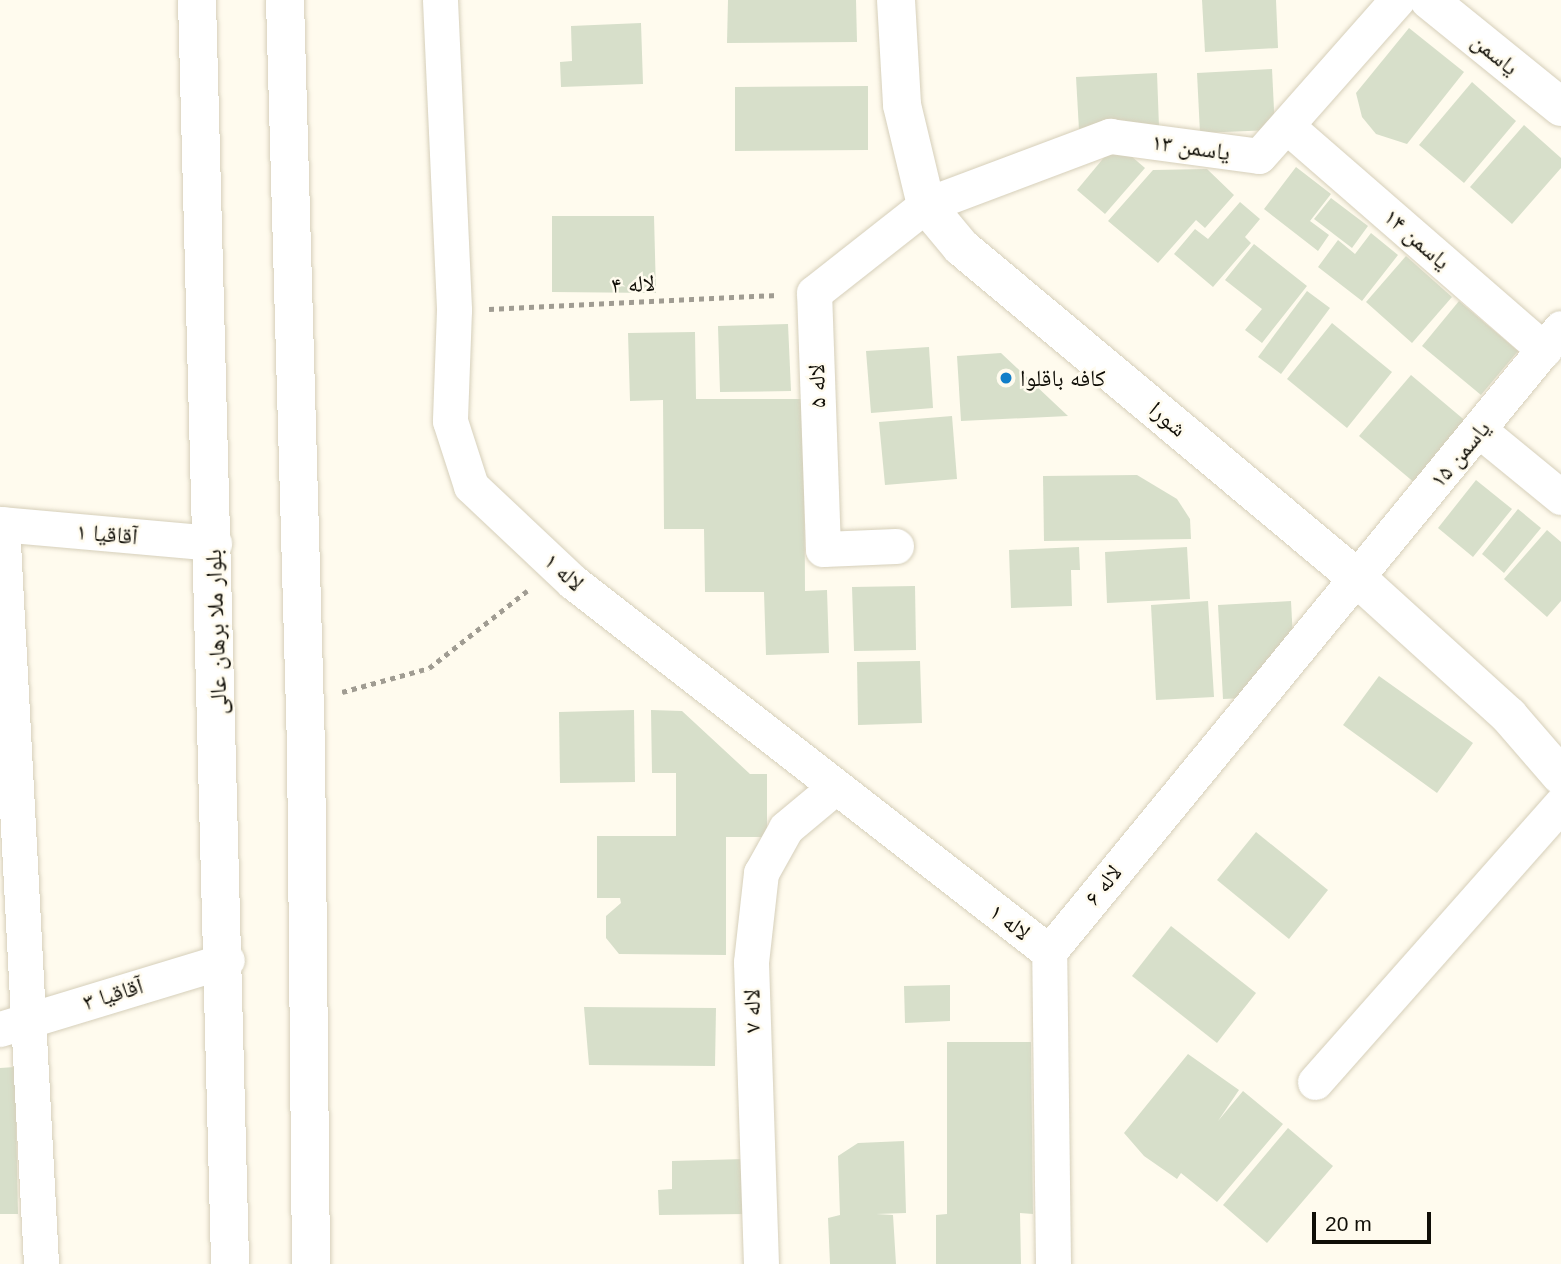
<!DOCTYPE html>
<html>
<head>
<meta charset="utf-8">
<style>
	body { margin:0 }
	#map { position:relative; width:1561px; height:1264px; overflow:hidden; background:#fffbee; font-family:Helvetica,"Noto Naskh Arabic",sans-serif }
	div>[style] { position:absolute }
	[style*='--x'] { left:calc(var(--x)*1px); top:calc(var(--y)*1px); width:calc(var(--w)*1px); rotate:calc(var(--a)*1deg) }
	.building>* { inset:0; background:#d7dfca }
	.path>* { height:4.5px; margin-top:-2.25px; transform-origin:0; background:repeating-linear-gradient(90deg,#a09c92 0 5px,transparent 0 10px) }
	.roads { filter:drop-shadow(0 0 2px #d6cfba) drop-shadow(0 0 2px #d6cfba) }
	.street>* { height:35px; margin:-17.5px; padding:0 17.5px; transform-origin:17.5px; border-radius:17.5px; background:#fff }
	.secondary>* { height:38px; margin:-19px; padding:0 19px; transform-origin:19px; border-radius:19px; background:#fff }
	.dots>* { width:19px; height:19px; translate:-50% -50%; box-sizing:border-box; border:4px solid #fffbee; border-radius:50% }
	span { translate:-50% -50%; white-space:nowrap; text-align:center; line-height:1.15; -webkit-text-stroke:5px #fffbee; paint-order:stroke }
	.street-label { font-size:23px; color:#100e07 }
	.poi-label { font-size:23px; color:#100e07 }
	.left { translate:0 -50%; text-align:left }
	.scale { position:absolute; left:1312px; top:1212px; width:119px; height:32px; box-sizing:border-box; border:4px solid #100e07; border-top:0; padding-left:9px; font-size:21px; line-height:24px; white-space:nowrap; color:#100e07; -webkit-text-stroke:5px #fffbee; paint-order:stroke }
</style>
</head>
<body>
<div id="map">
	<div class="building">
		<div style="clip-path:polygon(728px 0,856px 0,857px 42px,727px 43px)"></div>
		<div style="clip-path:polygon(1202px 0,1276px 0,1278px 48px,1205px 52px)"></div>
		<div style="clip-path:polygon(641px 23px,643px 84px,561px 87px,560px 62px,572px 61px,571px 26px)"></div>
		<div style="clip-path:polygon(1409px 28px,1464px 72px,1407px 144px,1376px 134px,1362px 117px,1356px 93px)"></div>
		<div style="clip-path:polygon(1272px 69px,1275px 130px,1200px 133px,1197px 73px)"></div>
		<div style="clip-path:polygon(1157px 73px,1159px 127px,1079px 130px,1076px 77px)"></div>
		<div style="clip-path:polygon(1472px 82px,1516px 121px,1464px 183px,1419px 145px)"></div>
		<div style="clip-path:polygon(868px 86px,868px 150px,735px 151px,735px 87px)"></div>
		<div style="clip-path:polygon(1524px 125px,1561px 158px,1561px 168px,1512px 224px,1470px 187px)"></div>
		<div style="clip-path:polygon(1116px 143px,1145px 168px,1105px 214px,1077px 190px)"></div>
		<div style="clip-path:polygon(1296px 167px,1331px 194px,1310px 221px,1329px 235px,1318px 251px,1264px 209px)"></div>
		<div style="clip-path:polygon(1207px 169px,1234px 195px,1205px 228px,1196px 220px,1158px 263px,1108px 221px,1153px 170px)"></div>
		<div style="clip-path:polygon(1331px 198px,1368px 226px,1352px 248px,1314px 219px)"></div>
		<div style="clip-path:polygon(1240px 202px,1260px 219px,1245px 237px,1251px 243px,1213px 287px,1174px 254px,1195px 229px,1208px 239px)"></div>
		<div style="clip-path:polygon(552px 216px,654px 216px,656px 293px,552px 292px)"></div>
		<div style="clip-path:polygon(1371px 233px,1398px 255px,1362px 301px,1318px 267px,1338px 240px,1355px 254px)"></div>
		<div style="clip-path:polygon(1254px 244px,1307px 286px,1262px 343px,1245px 330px,1262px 309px,1225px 280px)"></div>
		<div style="clip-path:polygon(1406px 256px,1452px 297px,1412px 343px,1366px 302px)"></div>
		<div style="clip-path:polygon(1307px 291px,1330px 308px,1281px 374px,1258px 357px)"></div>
		<div style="clip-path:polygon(1459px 301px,1518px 351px,1481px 395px,1422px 346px)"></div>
		<div style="clip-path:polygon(1332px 323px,1392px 372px,1347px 428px,1287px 379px)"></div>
		<div style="clip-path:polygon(788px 324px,791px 391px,720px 392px,718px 326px)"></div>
		<div style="clip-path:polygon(695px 332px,696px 399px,804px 399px,805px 591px,827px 590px,829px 653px,766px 655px,764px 592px,705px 592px,704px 529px,664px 529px,663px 400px,630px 401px,628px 333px)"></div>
		<div style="clip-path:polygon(929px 347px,933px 408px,871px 413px,866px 351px)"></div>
		<div style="clip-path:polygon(1001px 353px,1068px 416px,961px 421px,957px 356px)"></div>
		<div style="clip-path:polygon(1411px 375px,1468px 423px,1416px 484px,1359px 436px)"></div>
		<div style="clip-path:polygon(952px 416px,957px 479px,885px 485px,879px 422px)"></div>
		<div style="clip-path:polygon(1137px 475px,1177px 499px,1190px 519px,1191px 539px,1044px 541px,1043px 476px)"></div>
		<div style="clip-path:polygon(1476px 480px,1512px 509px,1473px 557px,1438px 528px)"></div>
		<div style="clip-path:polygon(1518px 509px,1541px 528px,1504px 573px,1482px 554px)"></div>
		<div style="clip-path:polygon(1547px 530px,1561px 542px,1561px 601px,1547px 617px,1504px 579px)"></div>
		<div style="clip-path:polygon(1079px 547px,1080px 570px,1071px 570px,1072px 606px,1011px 608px,1009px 550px)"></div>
		<div style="clip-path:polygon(1187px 547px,1190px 599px,1107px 603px,1105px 552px)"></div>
		<div style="clip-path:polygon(915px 586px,916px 650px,854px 651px,852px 587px)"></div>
		<div style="clip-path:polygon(1208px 601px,1214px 697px,1156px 700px,1151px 605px)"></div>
		<div style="clip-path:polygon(1291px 601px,1293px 640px,1244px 698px,1223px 699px,1218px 605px)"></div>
		<div style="clip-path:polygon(920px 661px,922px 723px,858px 725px,857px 662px)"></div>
		<div style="clip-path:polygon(1379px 676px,1473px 743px,1437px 793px,1343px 725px)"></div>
		<div style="clip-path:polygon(634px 710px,635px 782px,560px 783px,559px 712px)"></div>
		<div style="clip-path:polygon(651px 710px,682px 711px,750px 774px,767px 774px,767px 837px,726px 837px,726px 955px,619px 954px,606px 938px,606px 916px,621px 903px,620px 898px,597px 898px,597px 836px,676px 836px,676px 773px,652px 773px)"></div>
		<div style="clip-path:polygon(1256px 832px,1328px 890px,1289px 939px,1217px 880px)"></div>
		<div style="clip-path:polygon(1171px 926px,1256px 993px,1217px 1043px,1132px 976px)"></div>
		<div style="clip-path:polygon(950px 985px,950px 1021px,905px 1023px,904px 986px)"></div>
		<div style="clip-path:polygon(584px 1007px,716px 1008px,715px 1066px,589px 1065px)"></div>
		<div style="clip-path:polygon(947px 1042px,1031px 1042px,1033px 1214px,1020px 1213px,1021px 1264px,936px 1264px,936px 1215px,947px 1214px)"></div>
		<div style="clip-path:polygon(1188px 1054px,1239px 1090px,1218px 1121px,1243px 1091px,1283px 1124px,1217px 1202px,1181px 1173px,1177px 1179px,1144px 1156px,1124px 1133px)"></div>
		<div style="clip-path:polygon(15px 1067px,18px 1214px,0 1214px,0 1068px)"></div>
		<div style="clip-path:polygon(1288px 1128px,1333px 1166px,1267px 1243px,1223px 1205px)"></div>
		<div style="clip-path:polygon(904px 1141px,906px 1213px,876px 1214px,893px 1215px,896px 1264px,830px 1264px,828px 1218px,840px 1215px,838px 1156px,858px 1143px)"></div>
		<div style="clip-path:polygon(745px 1159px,746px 1214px,659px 1215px,658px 1190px,672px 1189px,672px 1161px)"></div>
	</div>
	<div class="path">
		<div style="--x:489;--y:309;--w:289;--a:-2.8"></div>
		<div style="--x:342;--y:692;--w:90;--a:-15.4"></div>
		<div style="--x:429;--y:668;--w:125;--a:-38.2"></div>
	</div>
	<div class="roads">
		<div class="street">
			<div style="--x:440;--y:0;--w:310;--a:87.4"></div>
			<div style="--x:454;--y:310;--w:111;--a:92.1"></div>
			<div style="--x:450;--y:421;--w:68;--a:72.1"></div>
			<div style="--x:471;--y:486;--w:140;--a:43.3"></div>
			<div style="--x:573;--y:582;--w:603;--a:37.86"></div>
			<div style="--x:1289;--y:128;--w:338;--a:41"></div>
			<div style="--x:1479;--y:430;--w:106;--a:39.3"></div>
			<div style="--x:0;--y:524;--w:215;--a:5.1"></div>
			<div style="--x:2;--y:524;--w:741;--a:86.98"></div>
			<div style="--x:896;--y:546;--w:73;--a:177.6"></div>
			<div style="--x:823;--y:549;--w:256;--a:-92"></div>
			<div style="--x:814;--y:293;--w:142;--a:-38.2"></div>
			<div style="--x:926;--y:205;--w:197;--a:-20.6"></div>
			<div style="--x:1110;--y:136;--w:150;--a:7.6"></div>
			<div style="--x:1259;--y:156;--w:208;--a:-48.5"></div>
			<div style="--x:0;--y:1029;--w:237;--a:-16.9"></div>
			<div style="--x:1315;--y:1082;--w:371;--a:-48.5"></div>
			<div style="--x:761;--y:1264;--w:302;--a:-91.9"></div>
			<div style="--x:751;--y:962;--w:90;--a:-83.6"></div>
			<div style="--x:761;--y:873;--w:51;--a:-60.9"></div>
			<div style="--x:786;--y:828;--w:62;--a:-39.8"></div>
			<div style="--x:1053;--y:1264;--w:312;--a:-90.7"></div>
			<div style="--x:1049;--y:952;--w:807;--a:-50.63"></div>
		</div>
		<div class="secondary">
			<div style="--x:197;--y:0;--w:1264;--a:88.5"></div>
			<div style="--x:285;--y:0;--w:745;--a:88.39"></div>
			<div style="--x:306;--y:745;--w:519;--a:89.45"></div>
			<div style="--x:896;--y:0;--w:105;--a:86.7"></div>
			<div style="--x:902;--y:105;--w:103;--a:76.5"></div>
			<div style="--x:926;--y:205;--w:55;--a:50.2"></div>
			<div style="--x:961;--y:247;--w:516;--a:39.89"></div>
			<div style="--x:1357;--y:578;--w:205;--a:42.2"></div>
			<div style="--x:1509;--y:716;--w:79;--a:49.1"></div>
			<div style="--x:1429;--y:0;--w:170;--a:39"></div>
		</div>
	</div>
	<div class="dots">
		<div style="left:1006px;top:378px;background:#117ec8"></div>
	</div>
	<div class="street-label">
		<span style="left:1495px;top:54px;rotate:39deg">یاسمن</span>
		<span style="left:1191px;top:147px;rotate:8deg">یاسمن ۱۳</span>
		<span style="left:1417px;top:239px;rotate:41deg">یاسمن ۱۴</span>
		<span style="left:633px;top:284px;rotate:-3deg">لاله ۴</span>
		<span style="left:817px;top:386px;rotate:-92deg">لاله ۵</span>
		<span style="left:1168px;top:419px;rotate:40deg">شورا</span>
		<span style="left:1460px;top:454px;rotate:-50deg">یاسمن ۱۵</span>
		<span style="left:107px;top:534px;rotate:5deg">آقاقیا ۱</span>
		<span style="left:564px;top:572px;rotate:42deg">لاله ۱</span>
		<span style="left:216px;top:632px;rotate:-92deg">بلوار ملا برهان عالی</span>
		<span style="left:1103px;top:885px;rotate:-51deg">لاله ۶</span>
		<span style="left:1010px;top:922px;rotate:37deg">لاله ۱</span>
		<span style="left:113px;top:994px;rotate:-17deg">آقاقیا ۳</span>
		<span style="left:752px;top:1011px;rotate:-91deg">لاله ۷</span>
	</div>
	<div class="poi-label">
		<span class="left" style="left:1020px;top:378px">کافه باقلوا</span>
	</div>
	<div class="scale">20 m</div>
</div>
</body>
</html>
